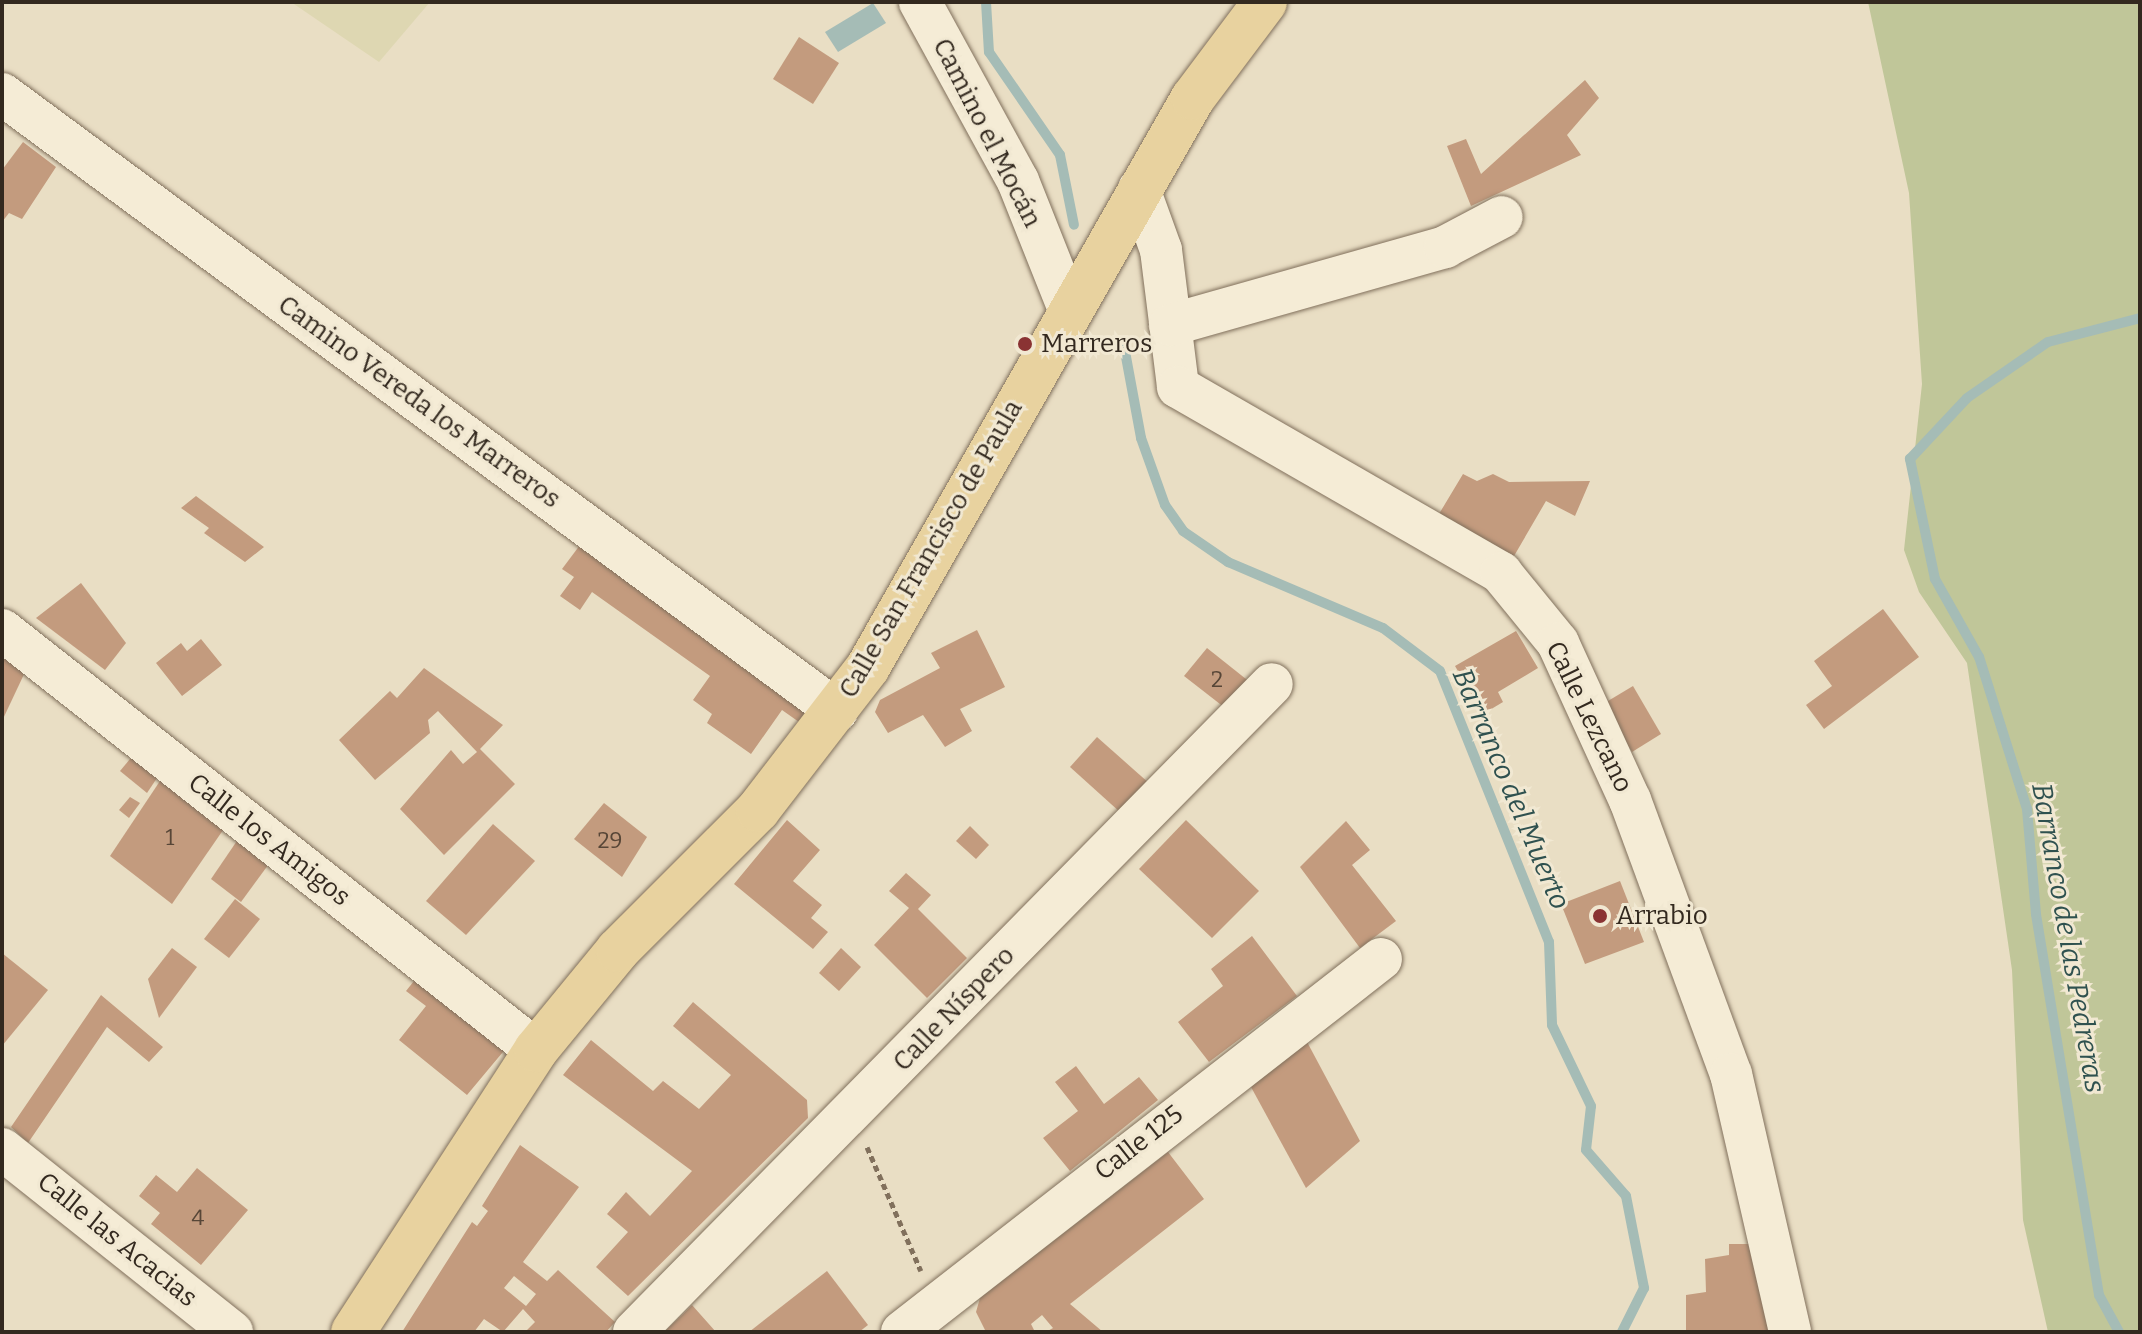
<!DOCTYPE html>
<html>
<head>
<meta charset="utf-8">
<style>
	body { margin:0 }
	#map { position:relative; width:2142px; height:1334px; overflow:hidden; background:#e9dec4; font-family:Bitter,serif }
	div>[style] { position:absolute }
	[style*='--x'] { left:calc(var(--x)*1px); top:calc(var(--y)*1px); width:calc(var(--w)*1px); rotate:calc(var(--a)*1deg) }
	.farmland>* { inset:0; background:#ded7b2 }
	.green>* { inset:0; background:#c0c699 }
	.water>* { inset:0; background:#a5bcb6 }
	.stream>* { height:10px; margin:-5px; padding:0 5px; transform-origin:5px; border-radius:5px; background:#a5bcb6 }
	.building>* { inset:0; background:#c39b7e }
	.path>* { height:5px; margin-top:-2.5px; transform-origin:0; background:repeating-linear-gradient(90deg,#81705c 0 6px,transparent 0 10px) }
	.roads { filter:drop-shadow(0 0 2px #81705c) drop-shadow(0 0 2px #81705c) }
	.minor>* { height:42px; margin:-21px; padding:0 21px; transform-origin:21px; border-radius:21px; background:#f5ecd6 }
	.major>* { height:44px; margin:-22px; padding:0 22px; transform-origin:22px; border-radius:22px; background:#e8d29f }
	.dots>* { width:22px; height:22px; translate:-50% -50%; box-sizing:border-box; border:4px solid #f1e8d2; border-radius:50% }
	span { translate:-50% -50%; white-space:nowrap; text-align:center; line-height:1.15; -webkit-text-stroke:6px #f1e8d2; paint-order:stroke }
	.number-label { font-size:22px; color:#574637 }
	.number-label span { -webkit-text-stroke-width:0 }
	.street-label { font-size:26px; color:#33291f }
	.poi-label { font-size:26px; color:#33291f }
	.left { translate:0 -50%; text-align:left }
	.water-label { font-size:28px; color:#2f514f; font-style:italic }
	.frame { position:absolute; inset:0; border:4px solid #33291f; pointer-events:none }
</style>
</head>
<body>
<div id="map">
	<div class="farmland">
		<div style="clip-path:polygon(291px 2px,430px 2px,379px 62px)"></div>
	</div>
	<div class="green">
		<div style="clip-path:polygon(1868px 2px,2140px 2px,2140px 1332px,2048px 1332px,2023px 1220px,2012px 970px,1967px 663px,1919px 592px,1904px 550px,1922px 384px,1909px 193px)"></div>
	</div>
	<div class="water">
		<div style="clip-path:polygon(873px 3px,886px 23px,838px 52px,825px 32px)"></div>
	</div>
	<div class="stream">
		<div style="--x:986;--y:2;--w:50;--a:86.6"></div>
		<div style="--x:989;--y:52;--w:125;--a:55.4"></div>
		<div style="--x:1060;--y:155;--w:71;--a:78.7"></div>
		<div style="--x:1124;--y:346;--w:94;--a:79.5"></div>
		<div style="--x:1141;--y:438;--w:71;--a:70.3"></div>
		<div style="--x:1165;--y:505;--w:32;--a:55"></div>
		<div style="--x:1183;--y:531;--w:55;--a:34.6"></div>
		<div style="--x:1228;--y:562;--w:168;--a:23.1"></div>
		<div style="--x:1383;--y:628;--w:71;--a:37"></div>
		<div style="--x:1440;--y:671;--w:292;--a:68.1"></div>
		<div style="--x:1549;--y:942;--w:83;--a:87.9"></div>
		<div style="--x:1552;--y:1025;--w:90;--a:64.3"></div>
		<div style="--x:1591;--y:1106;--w:44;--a:96.5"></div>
		<div style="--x:1586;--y:1150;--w:61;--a:49"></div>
		<div style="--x:1626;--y:1196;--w:94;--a:78.9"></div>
		<div style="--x:1644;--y:1288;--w:49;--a:116.6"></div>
		<div style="--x:2119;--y:1332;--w:42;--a:-118.4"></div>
		<div style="--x:2099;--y:1295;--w:386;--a:-99.4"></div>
		<div style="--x:2036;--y:914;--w:105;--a:-94.9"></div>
		<div style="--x:2027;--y:809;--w:159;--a:-107.5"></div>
		<div style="--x:1979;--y:657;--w:90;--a:-119.4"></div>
		<div style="--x:1935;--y:579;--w:123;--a:-101.8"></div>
		<div style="--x:1910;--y:459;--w:83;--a:-46.9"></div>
		<div style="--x:1967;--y:398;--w:98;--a:-34.7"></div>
		<div style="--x:2048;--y:342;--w:95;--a:-14.6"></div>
	</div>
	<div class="building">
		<div style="clip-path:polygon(799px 37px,839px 63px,813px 104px,773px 79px)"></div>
		<div style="clip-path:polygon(1585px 80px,1599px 98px,1567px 135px,1581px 155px,1471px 206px,1447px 146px,1466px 139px,1481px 174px)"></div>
		<div style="clip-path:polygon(23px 142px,56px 167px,22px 219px,9px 213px,2px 222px,2px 170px)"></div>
		<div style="clip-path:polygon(1463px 474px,1477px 481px,1493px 474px,1509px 482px,1590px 481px,1575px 516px,1546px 501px,1514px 556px,1439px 514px)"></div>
		<div style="clip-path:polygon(196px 496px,264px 547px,245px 562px,204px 533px,209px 528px,181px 508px)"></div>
		<div style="clip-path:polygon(583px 541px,811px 702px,799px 722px,782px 710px,751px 754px,707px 723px,712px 714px,693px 700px,710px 676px,592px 592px,580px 610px,560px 596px,574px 577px,562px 569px)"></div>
		<div style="clip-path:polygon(81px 583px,126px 643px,105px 670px,36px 618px)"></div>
		<div style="clip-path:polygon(1883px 609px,1919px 657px,1824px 729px,1806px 705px,1832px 686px,1814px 661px)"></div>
		<div style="clip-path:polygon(977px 630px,1005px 687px,960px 709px,972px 731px,945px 747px,923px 715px,888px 733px,875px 712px,880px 700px,940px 668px,931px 653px)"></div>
		<div style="clip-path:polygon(1516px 631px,1538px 668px,1498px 692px,1503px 702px,1483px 714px,1455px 666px)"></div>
		<div style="clip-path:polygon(201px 639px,222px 665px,182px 696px,156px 663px,181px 643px,187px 651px)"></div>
		<div style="clip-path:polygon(1207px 648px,1251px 683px,1229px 711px,1184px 676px)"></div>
		<div style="clip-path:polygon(2px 658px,26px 670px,2px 721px)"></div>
		<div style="clip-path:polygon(424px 668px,503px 725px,480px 749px,515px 784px,444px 855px,400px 809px,451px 750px,463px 764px,477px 752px,438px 711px,428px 720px,430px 733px,375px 780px,339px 740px,390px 691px,397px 698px)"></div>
		<div style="clip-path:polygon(1633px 686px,1661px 734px,1632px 752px,1603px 704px)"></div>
		<div style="clip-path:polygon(1097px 737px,1150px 784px,1121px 813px,1070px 767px)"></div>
		<div style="clip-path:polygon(140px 747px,165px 766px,147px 793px,120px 771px)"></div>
		<div style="clip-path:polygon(168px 769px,230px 820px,172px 904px,110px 856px)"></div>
		<div style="clip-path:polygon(130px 797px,140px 803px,129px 818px,119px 810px)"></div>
		<div style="clip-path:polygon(604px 803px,647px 837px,622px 877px,574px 839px)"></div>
		<div style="clip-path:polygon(787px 820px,820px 850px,793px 881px,822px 905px,811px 918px,828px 932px,813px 949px,734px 884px)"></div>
		<div style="clip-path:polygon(1186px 820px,1259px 891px,1212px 938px,1139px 869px)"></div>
		<div style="clip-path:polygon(1346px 821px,1370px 850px,1352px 865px,1396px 921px,1360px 948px,1300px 867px)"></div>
		<div style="clip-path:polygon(493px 824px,535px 861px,466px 935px,426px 901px)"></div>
		<div style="clip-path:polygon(970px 826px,989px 845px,976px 859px,956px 841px)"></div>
		<div style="clip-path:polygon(243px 832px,274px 857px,241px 902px,211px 879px)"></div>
		<div style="clip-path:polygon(906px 873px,931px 895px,918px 909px,967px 958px,927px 998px,874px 945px,909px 908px,889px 891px)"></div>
		<div style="clip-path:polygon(1620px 881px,1644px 942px,1585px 964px,1561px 904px)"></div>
		<div style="clip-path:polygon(235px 899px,260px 919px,229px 958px,204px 939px)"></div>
		<div style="clip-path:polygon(1252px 936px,1297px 996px,1209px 1062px,1178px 1022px,1223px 986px,1211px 969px)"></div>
		<div style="clip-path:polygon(172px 948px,197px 967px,159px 1018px,148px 979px)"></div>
		<div style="clip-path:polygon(841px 948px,861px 967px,839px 991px,819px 973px)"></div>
		<div style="clip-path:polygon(2px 953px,48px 990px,2px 1046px)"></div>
		<div style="clip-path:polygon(422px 971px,512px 1041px,467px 1095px,399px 1040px,426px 1006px,406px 991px)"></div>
		<div style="clip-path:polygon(101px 995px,163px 1047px,149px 1062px,107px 1027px,28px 1143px,11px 1127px)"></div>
		<div style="clip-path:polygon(693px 1002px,807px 1100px,808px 1118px,628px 1296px,596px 1267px,628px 1232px,607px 1214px,626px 1192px,650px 1216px,692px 1171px,563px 1075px,591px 1040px,653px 1091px,663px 1081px,699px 1109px,731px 1075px,673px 1026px)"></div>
		<div style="clip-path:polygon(1306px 1040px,1360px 1141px,1306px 1188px,1251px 1087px)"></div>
		<div style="clip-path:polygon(1076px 1066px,1104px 1104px,1139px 1077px,1158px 1100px,1070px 1171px,1043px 1138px,1078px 1111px,1055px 1082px)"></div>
		<div style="clip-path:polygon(evenodd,520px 1145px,579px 1187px,523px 1262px,547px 1281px,558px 1270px,615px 1322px,606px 1332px,525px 1332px,535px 1322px,523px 1309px,503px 1332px,484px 1319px,474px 1332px,402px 1332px,472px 1222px,477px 1226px,488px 1211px,482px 1206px,520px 1145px,514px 1276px,536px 1294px,526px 1306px,504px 1288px,514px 1276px)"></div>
		<div style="clip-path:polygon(1168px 1152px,1204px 1199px,1070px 1304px,1103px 1332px,1046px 1332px,1053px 1328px,1042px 1315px,1031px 1324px,1035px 1332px,986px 1332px,976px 1312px,980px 1298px)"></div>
		<div style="clip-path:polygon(197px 1168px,248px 1210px,201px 1265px,151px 1224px,160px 1213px,139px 1196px,156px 1175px,177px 1192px)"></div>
		<div style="clip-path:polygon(1729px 1244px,1752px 1244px,1773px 1332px,1686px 1332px,1686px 1295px,1706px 1292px,1705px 1259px,1729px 1255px)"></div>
		<div style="clip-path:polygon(827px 1271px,868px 1325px,859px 1332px,749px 1332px)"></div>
		<div style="clip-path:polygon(692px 1305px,716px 1332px,664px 1332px,683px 1314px)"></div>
	</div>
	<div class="path">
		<div style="--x:867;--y:1147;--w:135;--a:66.5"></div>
	</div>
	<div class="roads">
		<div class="minor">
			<div style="--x:920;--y:2;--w:204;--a:61.3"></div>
			<div style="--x:1018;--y:181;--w:138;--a:68.3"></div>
			<div style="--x:2;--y:94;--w:1038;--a:36.46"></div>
			<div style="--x:1139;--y:189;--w:65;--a:70.2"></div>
			<div style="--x:1161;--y:250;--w:138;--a:82.9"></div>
			<div style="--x:1178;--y:387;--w:373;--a:29.9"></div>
			<div style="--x:1501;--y:573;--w:90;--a:50.8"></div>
			<div style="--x:1558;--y:643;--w:173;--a:65.4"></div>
			<div style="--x:1630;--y:800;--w:292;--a:69.8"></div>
			<div style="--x:1731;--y:1074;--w:265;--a:77.1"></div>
			<div style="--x:1170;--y:325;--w:286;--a:-15.8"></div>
			<div style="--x:1445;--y:247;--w:64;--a:-27.8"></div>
			<div style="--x:2;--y:630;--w:679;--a:38.19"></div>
			<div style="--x:2;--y:1149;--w:294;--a:38.5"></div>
			<div style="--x:634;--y:1332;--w:909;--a:-45.45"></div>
			<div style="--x:902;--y:1332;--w:607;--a:-37.91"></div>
		</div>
		<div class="major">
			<div style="--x:353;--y:1332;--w:336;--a:-57"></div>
			<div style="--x:536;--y:1050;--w:129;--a:-50.6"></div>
			<div style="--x:618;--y:950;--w:198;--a:-45"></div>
			<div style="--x:758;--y:810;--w:180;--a:-52.4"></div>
			<div style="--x:868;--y:667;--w:655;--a:-60.27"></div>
			<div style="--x:1193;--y:98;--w:120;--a:-53.1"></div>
		</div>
	</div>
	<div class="dots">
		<div style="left:1025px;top:344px;background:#8a3333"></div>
		<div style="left:1600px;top:916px;background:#8a3333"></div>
	</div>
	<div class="number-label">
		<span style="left:1217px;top:680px">2</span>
		<span style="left:170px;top:838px">1</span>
		<span style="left:610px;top:841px">29</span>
		<span style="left:198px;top:1218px">4</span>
	</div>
	<div class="street-label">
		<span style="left:987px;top:133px;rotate:63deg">Camino el Mocán</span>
		<span style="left:419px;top:402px;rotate:36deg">Camino Vereda los Marreros</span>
		<span style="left:931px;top:549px;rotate:-60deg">Calle San Francisco de Paula</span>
		<span style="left:1589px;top:717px;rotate:64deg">Calle Lezcano</span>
		<span style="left:269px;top:840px;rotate:38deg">Calle los Amigos</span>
		<span style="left:954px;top:1009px;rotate:-46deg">Calle Níspero</span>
		<span style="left:1139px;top:1143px;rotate:-38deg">Calle 125</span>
		<span style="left:117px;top:1240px;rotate:39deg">Calle las Acacias</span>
	</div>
	<div class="poi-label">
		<span class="left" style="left:1041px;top:344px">Marreros</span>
		<span class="left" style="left:1616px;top:916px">Arrabio</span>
	</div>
	<div class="water-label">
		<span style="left:1511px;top:789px;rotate:67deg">Barranco del Muerto</span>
		<span style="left:2068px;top:938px;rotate:80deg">Barranco de las Pedreras</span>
	</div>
	<div class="frame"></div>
</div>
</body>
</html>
